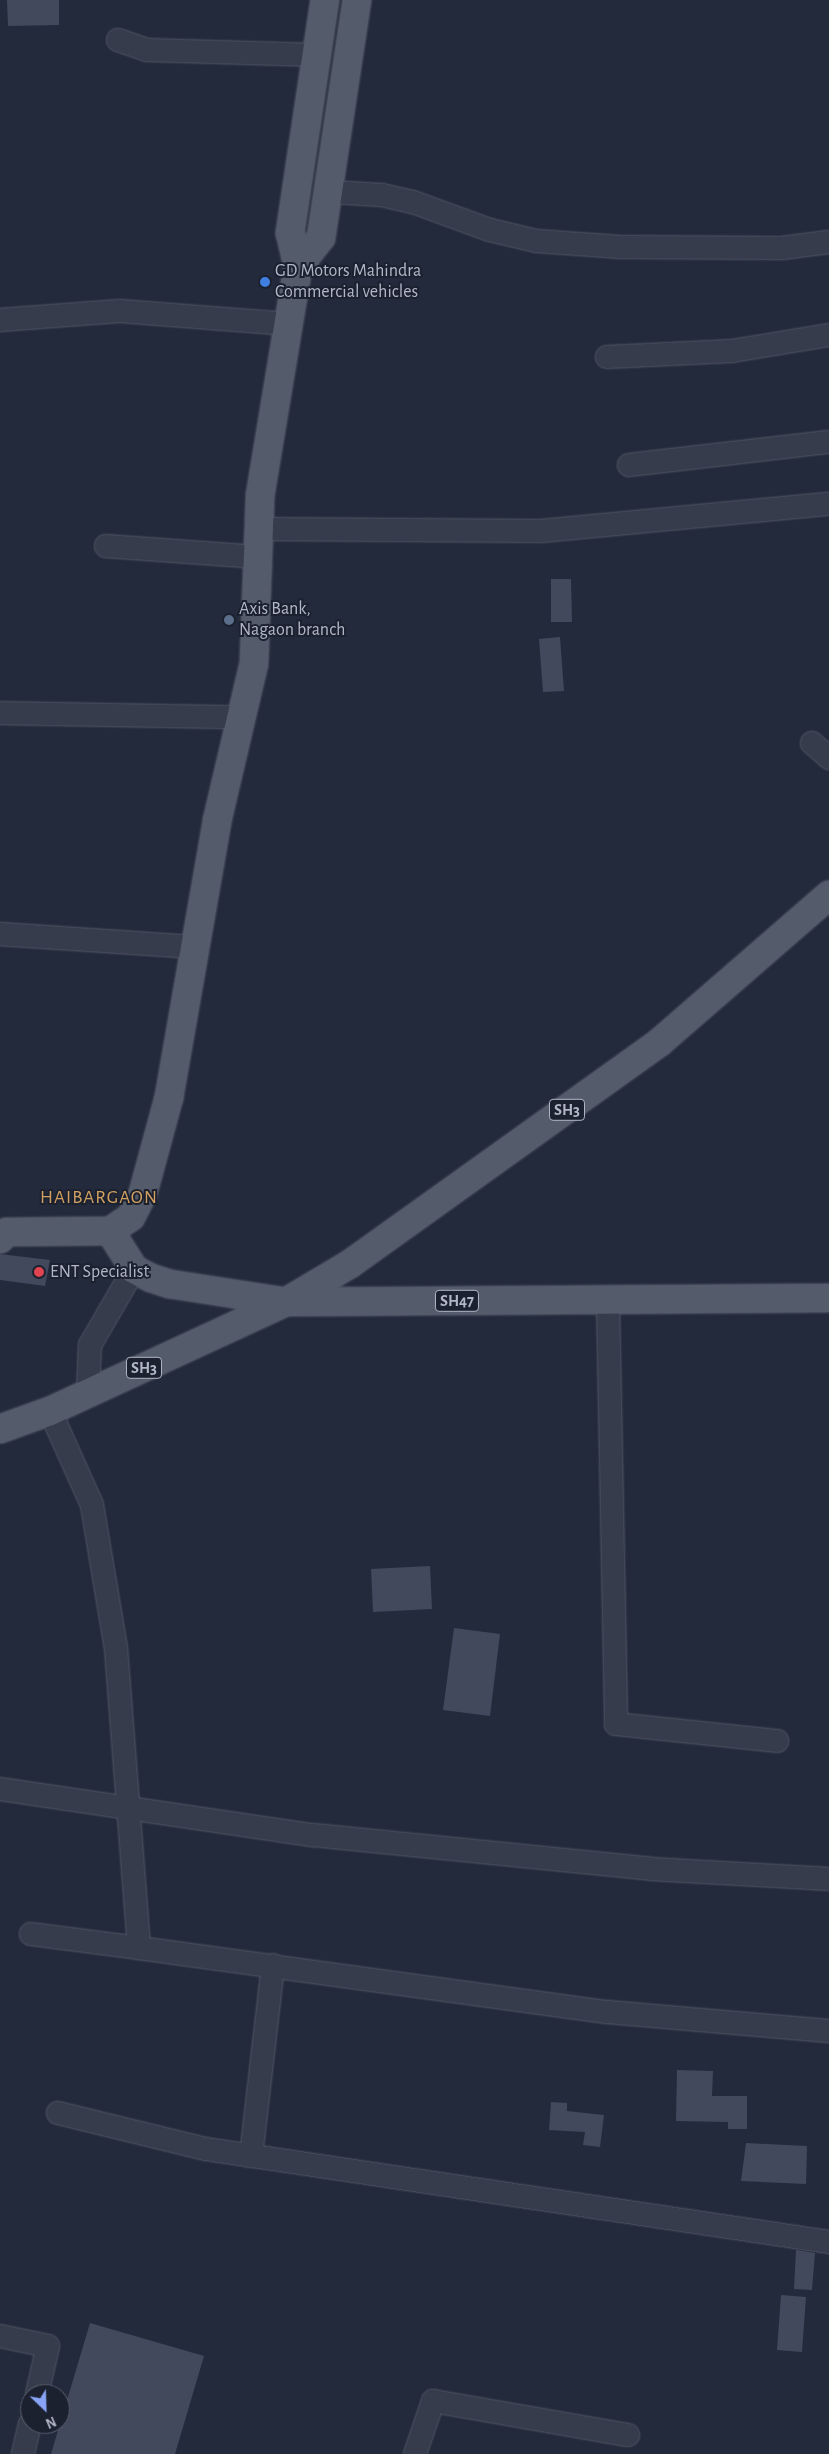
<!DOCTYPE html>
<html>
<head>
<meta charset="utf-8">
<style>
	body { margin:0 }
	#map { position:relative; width:829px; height:2454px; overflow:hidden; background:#232a3b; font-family:"Alegreya Sans",sans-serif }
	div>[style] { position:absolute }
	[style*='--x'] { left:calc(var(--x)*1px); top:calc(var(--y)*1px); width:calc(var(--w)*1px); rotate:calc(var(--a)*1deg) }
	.building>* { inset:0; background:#42495d }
	.roads { filter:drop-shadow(0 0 1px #525766) drop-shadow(0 0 1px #525766) }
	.street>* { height:22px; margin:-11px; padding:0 11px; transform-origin:11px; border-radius:11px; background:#363c4b }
	.primary>* { height:28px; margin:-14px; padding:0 14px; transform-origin:14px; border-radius:14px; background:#545b6b }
	.dots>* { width:14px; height:14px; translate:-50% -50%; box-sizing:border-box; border:2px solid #1c2130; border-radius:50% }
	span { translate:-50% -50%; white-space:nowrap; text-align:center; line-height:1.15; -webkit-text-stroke:4px #1c2130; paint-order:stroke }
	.shield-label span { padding:1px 4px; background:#1c2130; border:1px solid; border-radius:4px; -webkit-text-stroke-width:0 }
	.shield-label { font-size:16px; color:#b2b7c7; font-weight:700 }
	.poi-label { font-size:18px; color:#b2b7c7 }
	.left { translate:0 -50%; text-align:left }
	.neighbourhood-label { font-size:19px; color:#d2a161; letter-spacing:1px }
	.north { position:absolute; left:20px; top:2384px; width:50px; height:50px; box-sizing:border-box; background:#1c2130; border:1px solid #585d6c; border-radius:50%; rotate:156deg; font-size:14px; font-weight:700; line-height:20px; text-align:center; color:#b2b7c7 }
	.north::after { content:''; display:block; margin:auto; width:18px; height:22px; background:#87a4f6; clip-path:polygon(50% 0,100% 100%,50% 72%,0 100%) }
</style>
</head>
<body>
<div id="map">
	<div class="building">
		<div style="clip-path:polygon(7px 0,59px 0,59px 25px,8px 26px)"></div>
		<div style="clip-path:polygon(551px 579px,571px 579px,572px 622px,551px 622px)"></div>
		<div style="clip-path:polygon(560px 637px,564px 691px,543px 692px,539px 639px)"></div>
		<div style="clip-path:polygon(0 1254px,50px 1260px,45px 1286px,0 1280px)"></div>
		<div style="clip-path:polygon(430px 1566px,432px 1609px,373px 1612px,371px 1569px)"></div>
		<div style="clip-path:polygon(454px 1628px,500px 1634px,490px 1716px,443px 1710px)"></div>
		<div style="clip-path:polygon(677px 2070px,713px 2071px,712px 2096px,747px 2096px,747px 2129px,728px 2129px,728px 2122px,676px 2121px)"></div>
		<div style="clip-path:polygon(551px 2102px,567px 2103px,567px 2111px,604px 2115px,600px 2147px,583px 2145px,585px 2132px,549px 2130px)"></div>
		<div style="clip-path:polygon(746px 2143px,807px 2146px,806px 2184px,741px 2181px)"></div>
		<div style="clip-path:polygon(796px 2250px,815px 2253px,812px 2290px,794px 2289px)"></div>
		<div style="clip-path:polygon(781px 2295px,806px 2297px,802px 2352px,777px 2350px)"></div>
		<div style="clip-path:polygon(90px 2323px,204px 2356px,175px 2454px,51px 2454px)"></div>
	</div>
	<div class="roads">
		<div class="street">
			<div style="--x:118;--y:40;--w:31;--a:19"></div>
			<div style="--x:147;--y:50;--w:170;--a:1.7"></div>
			<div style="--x:330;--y:192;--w:52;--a:3.3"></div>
			<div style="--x:382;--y:195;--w:32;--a:13"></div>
			<div style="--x:413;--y:202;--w:82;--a:20"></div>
			<div style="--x:490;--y:230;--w:47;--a:13.4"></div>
			<div style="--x:536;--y:241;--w:85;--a:4"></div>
			<div style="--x:621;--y:247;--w:161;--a:0.4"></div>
			<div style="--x:782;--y:248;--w:47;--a:-7.3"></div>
			<div style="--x:0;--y:320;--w:120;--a:-4.3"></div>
			<div style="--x:120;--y:311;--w:169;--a:4.4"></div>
			<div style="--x:607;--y:357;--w:125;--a:-2.7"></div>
			<div style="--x:732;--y:351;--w:98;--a:-9.4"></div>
			<div style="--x:629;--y:465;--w:201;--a:-6.6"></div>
			<div style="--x:259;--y:529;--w:282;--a:0.4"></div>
			<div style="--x:541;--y:531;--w:289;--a:-5.4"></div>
			<div style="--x:106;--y:546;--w:152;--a:4.1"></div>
			<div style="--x:0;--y:713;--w:241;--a:1"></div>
			<div style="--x:812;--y:743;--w:23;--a:41"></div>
			<div style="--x:0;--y:934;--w:195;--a:3.8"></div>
			<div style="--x:608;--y:1300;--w:424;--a:88.9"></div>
			<div style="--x:616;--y:1724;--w:162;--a:6"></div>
			<div style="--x:88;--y:1392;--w:47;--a:-87.6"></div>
			<div style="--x:90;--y:1345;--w:88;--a:-59.9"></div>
			<div style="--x:50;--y:1411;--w:103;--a:65.9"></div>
			<div style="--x:92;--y:1505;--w:145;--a:80.5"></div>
			<div style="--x:116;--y:1648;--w:301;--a:85.6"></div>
			<div style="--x:139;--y:1948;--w:472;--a:7.8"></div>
			<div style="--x:607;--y:2012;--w:223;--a:4.9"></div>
			<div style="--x:0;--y:1789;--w:316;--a:8.4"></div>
			<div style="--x:313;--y:1835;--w:340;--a:5.7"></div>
			<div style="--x:651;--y:1869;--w:178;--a:3.2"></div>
			<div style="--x:31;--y:1934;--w:109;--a:7.4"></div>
			<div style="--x:58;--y:2113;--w:152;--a:13.7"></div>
			<div style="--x:206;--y:2149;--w:630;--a:8.49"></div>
			<div style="--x:251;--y:2156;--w:192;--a:-83.4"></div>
			<div style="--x:0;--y:2336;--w:49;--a:11.8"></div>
			<div style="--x:48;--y:2346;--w:49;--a:102.9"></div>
			<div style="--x:23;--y:2454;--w:31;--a:-77"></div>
			<div style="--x:415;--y:2454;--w:56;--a:-71.2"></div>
			<div style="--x:433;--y:2401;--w:198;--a:9.9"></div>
		</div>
		<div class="primary">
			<div style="--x:298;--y:267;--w:37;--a:-52"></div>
			<div style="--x:321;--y:238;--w:241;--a:-81.4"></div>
			<div style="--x:110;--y:1231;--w:45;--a:57.7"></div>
			<div style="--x:134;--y:1269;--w:19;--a:28"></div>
			<div style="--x:151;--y:1278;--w:20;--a:18"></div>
			<div style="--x:170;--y:1284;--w:117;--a:8.8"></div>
			<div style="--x:286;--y:1302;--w:543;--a:-0.42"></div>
			<div style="--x:0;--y:1239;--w:10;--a:-45"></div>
			<div style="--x:7;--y:1232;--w:103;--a:-0.6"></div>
			<div style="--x:110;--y:1231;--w:25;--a:-34"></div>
			<div style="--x:131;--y:1217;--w:27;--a:-63"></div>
			<div style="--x:143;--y:1193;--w:99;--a:-74.8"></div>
			<div style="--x:169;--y:1097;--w:280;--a:-80.1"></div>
			<div style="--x:217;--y:821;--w:162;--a:-76.8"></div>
			<div style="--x:254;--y:663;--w:167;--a:-87.9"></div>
			<div style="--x:260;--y:496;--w:232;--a:-80.6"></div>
			<div style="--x:298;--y:267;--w:35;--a:-103"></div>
			<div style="--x:290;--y:233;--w:236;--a:-81.5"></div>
			<div style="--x:0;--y:1429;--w:53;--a:-19.8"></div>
			<div style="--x:50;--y:1411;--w:260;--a:-24.8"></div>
			<div style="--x:286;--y:1302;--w:74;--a:-30.7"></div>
			<div style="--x:350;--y:1264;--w:381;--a:-35.6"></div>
			<div style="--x:660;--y:1042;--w:224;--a:-41"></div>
		</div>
	</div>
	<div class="dots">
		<div style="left:265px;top:282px;background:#3f7fe0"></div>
		<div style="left:229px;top:620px;background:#5c6f8a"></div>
		<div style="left:39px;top:1272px;background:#e0444e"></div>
	</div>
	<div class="shield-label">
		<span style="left:567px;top:1110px">SH3</span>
		<span style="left:457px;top:1301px">SH47</span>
		<span style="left:144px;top:1368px">SH3</span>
	</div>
	<div class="poi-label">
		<span class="left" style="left:275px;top:282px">GD Motors Mahindra<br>Commercial vehicles</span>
		<span class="left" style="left:239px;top:620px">Axis Bank,<br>Nagaon branch</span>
		<span class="left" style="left:50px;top:1272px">ENT Specialist</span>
	</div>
	<div class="neighbourhood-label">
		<span style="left:99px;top:1198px">HAIBARGAON</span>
	</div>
	<div class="north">N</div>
</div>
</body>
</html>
